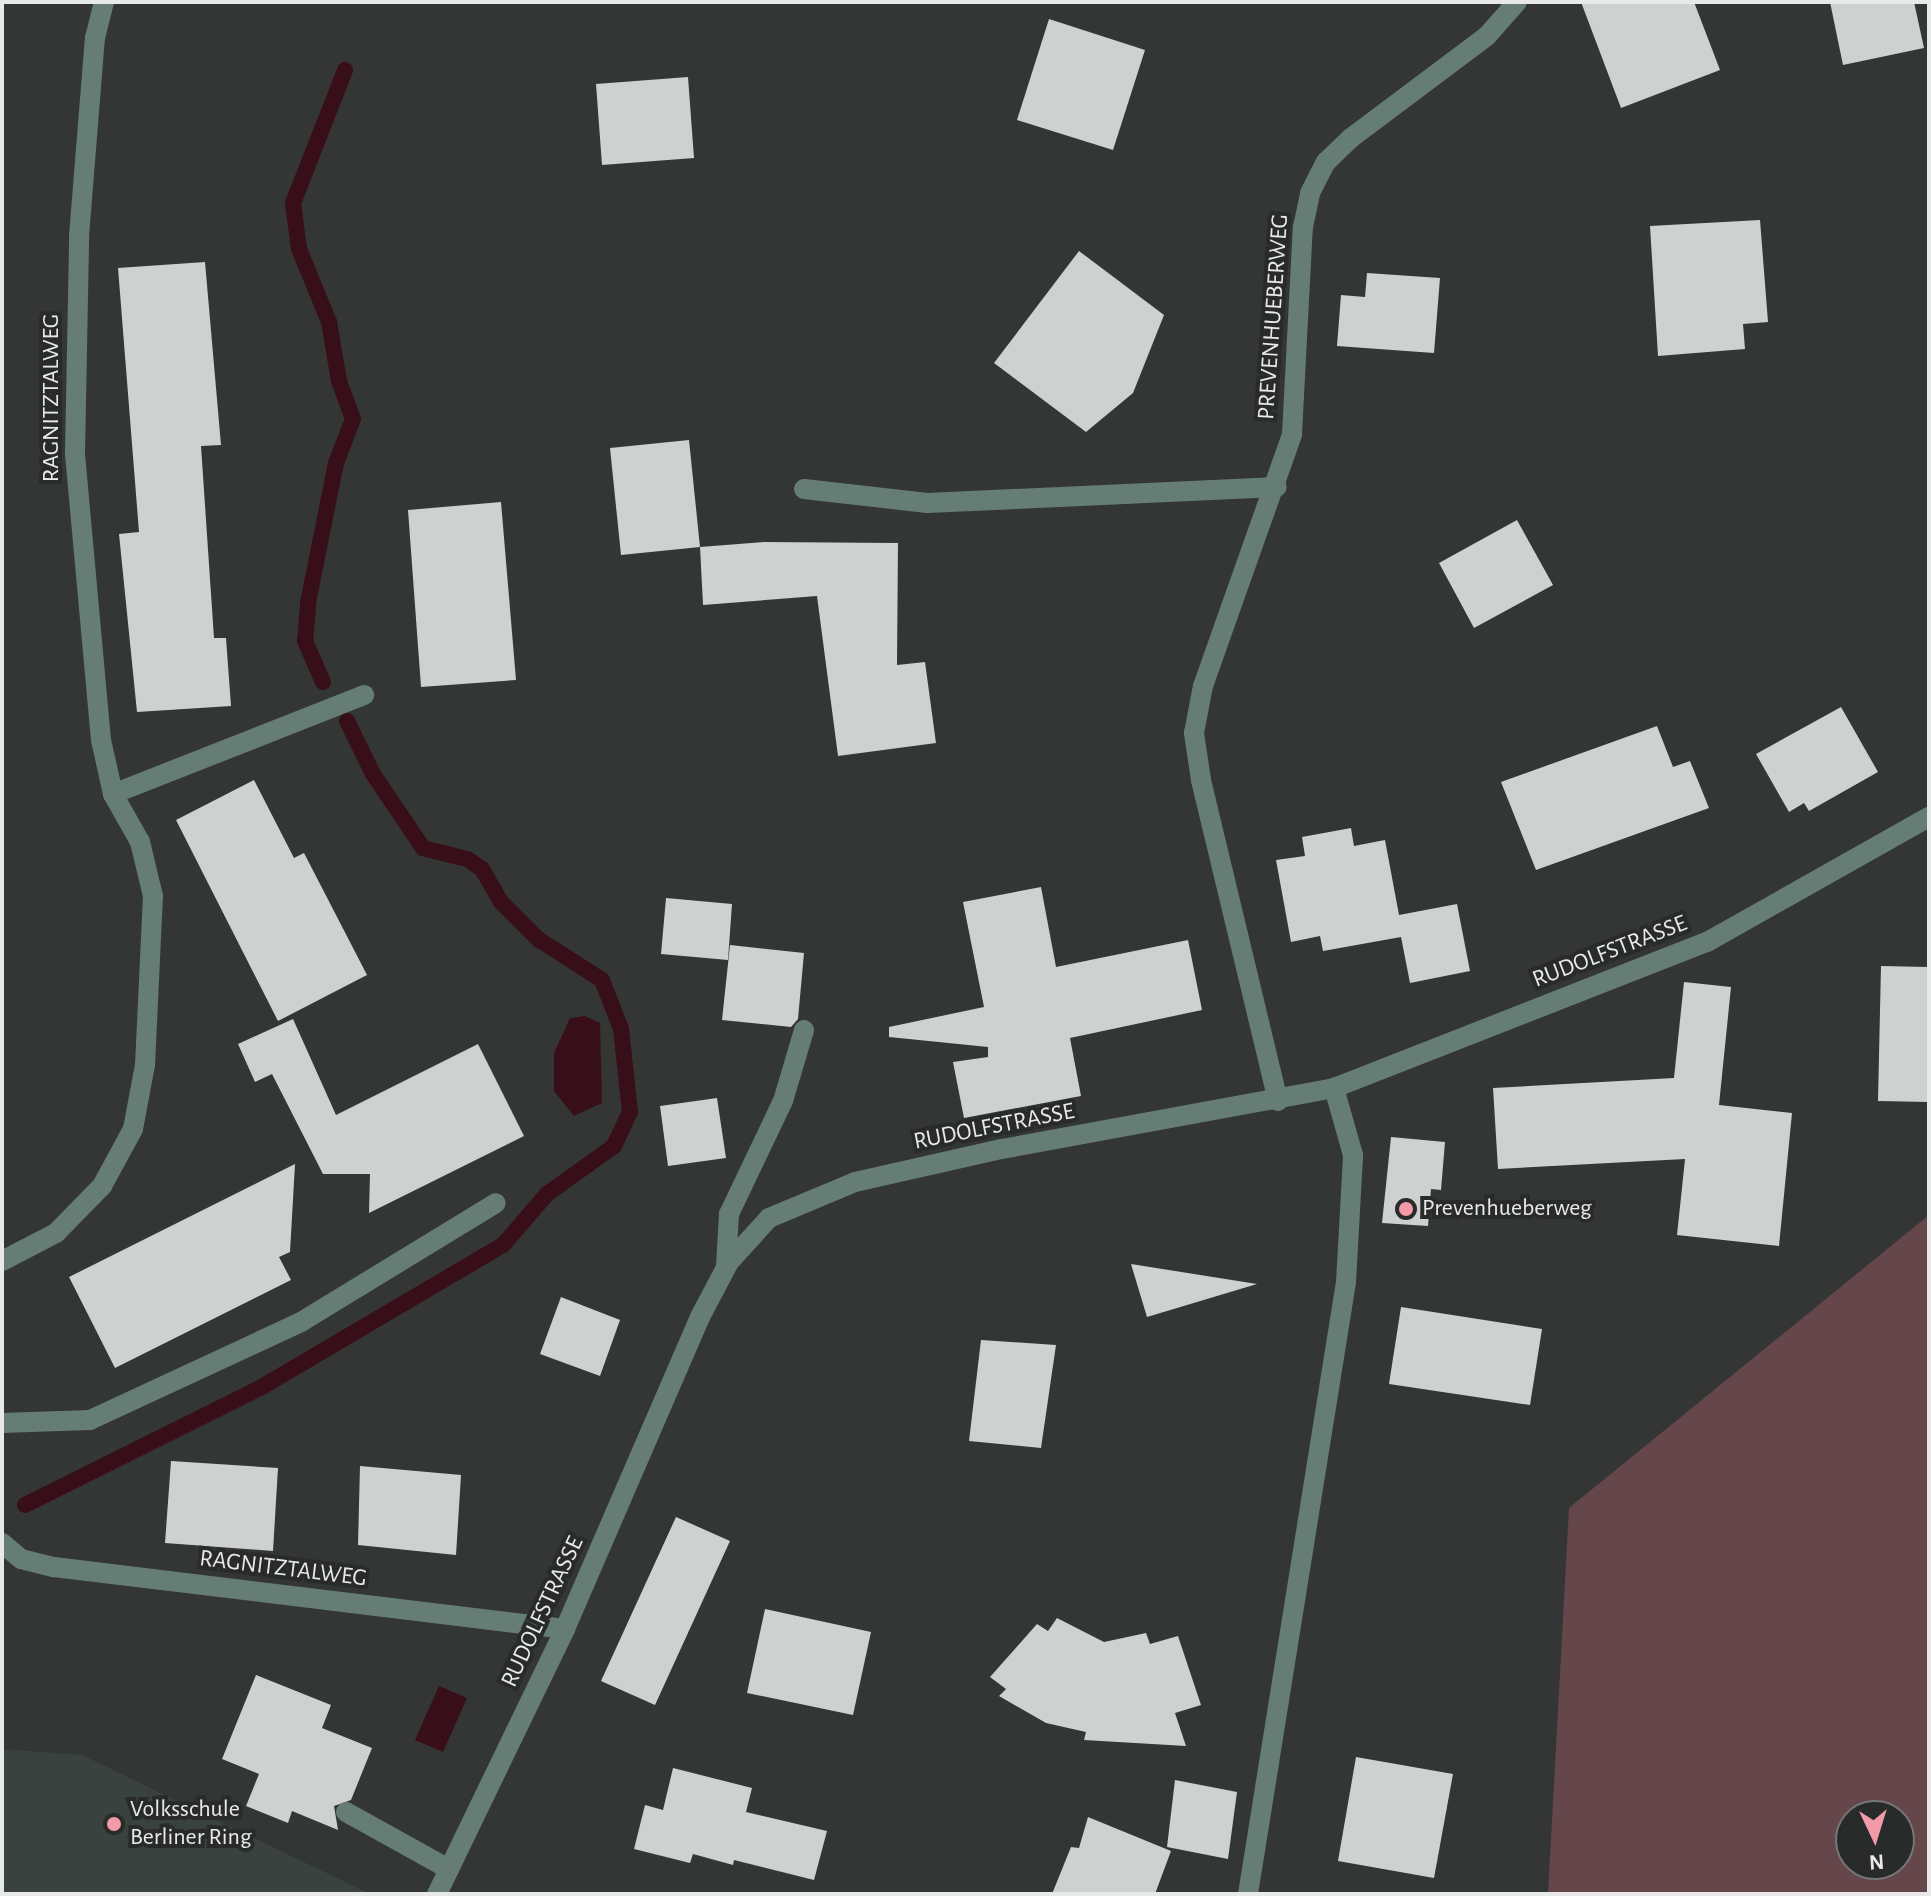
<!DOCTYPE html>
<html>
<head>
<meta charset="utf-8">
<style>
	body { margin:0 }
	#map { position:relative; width:1931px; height:1896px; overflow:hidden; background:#333634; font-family:"Alegreya Sans",sans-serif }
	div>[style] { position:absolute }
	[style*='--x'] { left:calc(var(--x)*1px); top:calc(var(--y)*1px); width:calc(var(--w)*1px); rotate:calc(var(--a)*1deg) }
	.built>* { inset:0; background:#3a423f }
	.green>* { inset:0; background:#65464b }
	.water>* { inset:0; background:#380f19 }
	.stream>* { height:16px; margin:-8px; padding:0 8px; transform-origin:8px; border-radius:8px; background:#380f19 }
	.building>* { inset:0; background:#ced1d0 }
	.minor>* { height:20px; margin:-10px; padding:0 10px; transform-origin:10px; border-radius:10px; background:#657d74 }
	.dots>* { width:22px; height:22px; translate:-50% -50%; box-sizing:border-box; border:4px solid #292b2a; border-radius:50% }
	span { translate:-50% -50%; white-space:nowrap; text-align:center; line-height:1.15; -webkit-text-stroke:8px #292b2a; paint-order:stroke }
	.street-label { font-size:24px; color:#e8eae9 }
	.poi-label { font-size:24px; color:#e8eae9 }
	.left { translate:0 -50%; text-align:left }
	.frame { position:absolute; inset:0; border:4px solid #e8eae9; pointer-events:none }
	.north { position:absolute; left:1835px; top:1800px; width:80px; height:80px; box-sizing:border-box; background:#292b2a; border:2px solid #757776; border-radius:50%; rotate:176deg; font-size:22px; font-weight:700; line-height:32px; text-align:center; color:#e8eae9 }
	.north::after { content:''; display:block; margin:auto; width:28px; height:36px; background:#f39aa8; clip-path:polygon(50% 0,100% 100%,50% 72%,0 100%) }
</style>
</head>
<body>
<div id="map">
	<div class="built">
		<div style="clip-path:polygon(2px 1749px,82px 1755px,370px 1894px,2px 1894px)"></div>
	</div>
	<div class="green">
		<div style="clip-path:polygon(evenodd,1929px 1215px,1929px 1894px,1548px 1894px,1569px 1508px,1929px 1215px,1851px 1816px,1899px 1816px,1899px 1864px,1851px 1864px,1851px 1816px)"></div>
	</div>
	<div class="water">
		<div style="clip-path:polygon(585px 1016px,600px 1023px,602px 1103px,574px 1116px,554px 1091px,554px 1053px,570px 1018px)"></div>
		<div style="clip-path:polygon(439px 1686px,467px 1698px,443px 1752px,415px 1740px)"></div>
	</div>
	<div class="stream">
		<div style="--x:323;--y:682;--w:45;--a:-113.7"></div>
		<div style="--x:305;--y:641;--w:38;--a:-85"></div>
		<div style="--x:308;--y:603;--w:143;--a:-78.7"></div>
		<div style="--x:336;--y:463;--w:47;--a:-68.9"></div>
		<div style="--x:353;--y:419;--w:40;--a:-110.2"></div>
		<div style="--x:339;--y:381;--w:60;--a:-99.6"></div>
		<div style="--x:329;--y:322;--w:79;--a:-112.3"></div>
		<div style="--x:299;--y:249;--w:46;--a:-97.4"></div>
		<div style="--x:293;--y:203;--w:143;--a:-68.6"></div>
		<div style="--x:25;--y:1505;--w:263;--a:-26.5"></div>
		<div style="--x:260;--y:1388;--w:282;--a:-30.5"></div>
		<div style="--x:503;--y:1245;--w:67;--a:-49.2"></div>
		<div style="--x:547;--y:1194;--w:82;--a:-35.6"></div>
		<div style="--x:614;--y:1146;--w:38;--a:-65"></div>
		<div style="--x:630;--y:1112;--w:83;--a:-96.2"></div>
		<div style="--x:621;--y:1029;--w:53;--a:-111.2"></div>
		<div style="--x:602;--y:980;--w:76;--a:-147.4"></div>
		<div style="--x:538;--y:939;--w:52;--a:-135"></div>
		<div style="--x:501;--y:902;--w:38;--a:-120"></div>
		<div style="--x:482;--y:869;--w:18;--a:-146"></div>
		<div style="--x:467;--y:859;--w:45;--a:-166"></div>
		<div style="--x:423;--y:848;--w:89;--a:-124"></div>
		<div style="--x:373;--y:774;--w:59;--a:-116.1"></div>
	</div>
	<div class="building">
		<div style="clip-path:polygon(1581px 2px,1694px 2px,1720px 70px,1621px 108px)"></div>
		<div style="clip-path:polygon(1830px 2px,1914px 2px,1924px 48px,1843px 65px)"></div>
		<div style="clip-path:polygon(1049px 19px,1145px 50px,1113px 150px,1017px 120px)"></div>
		<div style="clip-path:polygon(688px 77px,694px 158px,602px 165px,596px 84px)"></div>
		<div style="clip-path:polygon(1760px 220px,1768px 322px,1743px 324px,1745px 349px,1658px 356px,1650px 226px)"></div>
		<div style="clip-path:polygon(1079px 251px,1164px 315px,1133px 393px,1086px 432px,994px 363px)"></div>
		<div style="clip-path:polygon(205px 262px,221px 445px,201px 446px,214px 638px,226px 638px,231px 706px,137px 712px,119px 534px,139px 532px,118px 268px)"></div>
		<div style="clip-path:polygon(1367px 273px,1440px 278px,1434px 353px,1337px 346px,1341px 295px,1365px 297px)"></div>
		<div style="clip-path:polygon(689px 440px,700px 547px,621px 555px,610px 448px)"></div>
		<div style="clip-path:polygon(501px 502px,516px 680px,421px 687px,408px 510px)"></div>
		<div style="clip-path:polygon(1517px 520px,1553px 585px,1474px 628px,1439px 563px)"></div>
		<div style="clip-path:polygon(764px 542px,898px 543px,897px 665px,925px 662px,936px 743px,838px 756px,817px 596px,703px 605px,700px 547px)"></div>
		<div style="clip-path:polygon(1841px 707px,1878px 772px,1809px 811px,1804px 803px,1789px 812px,1756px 754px)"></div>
		<div style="clip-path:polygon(1657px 726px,1673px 767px,1690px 761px,1709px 808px,1536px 870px,1501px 782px)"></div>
		<div style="clip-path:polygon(254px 780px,294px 858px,304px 853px,367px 975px,278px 1021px,176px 820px)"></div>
		<div style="clip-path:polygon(1351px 828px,1354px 846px,1385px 840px,1399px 915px,1457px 904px,1470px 971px,1410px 983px,1401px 937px,1323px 951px,1320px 936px,1291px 942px,1276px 860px,1305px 856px,1302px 837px)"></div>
		<div style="clip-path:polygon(1041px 887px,1056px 967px,1188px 940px,1202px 1010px,1070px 1038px,1081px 1096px,964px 1118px,953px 1062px,988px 1057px,988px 1047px,889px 1037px,889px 1027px,984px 1007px,963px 902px)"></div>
		<div style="clip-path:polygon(666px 898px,732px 904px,728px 960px,661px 954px)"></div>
		<div style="clip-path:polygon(730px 945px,804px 953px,798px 1019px,791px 1027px,722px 1020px)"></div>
		<div style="clip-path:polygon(1881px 966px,1929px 967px,1929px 1102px,1878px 1101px)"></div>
		<div style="clip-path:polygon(1684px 982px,1731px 987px,1719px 1105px,1792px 1113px,1779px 1246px,1677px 1235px,1685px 1159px,1498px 1169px,1493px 1088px,1674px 1078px)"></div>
		<div style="clip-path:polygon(293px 1019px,336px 1115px,478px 1044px,524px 1136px,369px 1213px,370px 1174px,323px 1174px,272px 1074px,255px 1082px,238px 1044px)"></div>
		<div style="clip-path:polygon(717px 1098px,726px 1158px,668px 1166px,660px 1106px)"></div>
		<div style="clip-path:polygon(1391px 1137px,1445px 1142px,1441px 1190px,1431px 1189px,1428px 1226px,1382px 1223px)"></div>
		<div style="clip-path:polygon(295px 1164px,290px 1252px,279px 1257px,291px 1280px,115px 1368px,69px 1277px)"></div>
		<div style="clip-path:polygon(1131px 1264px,1257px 1284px,1147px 1317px)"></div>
		<div style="clip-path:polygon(561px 1297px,620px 1320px,600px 1376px,540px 1354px)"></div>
		<div style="clip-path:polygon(1401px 1307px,1542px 1329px,1530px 1405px,1389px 1384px)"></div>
		<div style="clip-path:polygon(981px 1340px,1056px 1345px,1041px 1448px,969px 1441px)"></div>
		<div style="clip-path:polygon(171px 1461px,278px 1468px,273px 1551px,165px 1543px)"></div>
		<div style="clip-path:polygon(360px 1466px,461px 1475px,456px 1555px,358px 1545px)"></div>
		<div style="clip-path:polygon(676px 1517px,730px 1541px,655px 1705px,601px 1681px)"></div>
		<div style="clip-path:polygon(765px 1609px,871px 1632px,853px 1715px,747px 1693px)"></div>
		<div style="clip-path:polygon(1057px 1618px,1104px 1642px,1146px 1633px,1150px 1644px,1178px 1636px,1201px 1705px,1175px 1713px,1186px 1746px,1084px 1740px,1086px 1732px,1046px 1723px,999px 1696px,1006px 1689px,990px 1677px,1037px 1624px,1048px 1631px)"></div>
		<div style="clip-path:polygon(256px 1675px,331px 1705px,322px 1728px,372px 1748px,351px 1800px,334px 1806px,338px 1830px,292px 1811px,288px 1823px,246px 1806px,259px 1774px,222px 1759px)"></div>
		<div style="clip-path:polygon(1356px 1757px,1453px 1774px,1434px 1878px,1338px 1861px)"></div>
		<div style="clip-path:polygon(673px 1768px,752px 1788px,746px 1812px,827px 1831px,814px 1880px,734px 1860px,733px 1865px,693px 1854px,690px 1863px,634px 1849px,645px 1805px,663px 1810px)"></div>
		<div style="clip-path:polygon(1175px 1780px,1237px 1792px,1228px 1859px,1167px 1847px)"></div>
		<div style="clip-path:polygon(1088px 1817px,1171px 1851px,1155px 1894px,1052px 1894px,1071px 1847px,1079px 1848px)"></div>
	</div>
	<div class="minor">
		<div style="--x:804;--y:489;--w:124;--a:6.5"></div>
		<div style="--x:927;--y:503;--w:350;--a:-2.6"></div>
		<div style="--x:113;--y:794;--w:270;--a:-21.5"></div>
		<div style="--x:1278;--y:1101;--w:330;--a:-103.5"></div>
		<div style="--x:1201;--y:780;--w:48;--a:-98.5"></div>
		<div style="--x:1194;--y:733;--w:48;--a:-79.2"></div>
		<div style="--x:1203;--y:686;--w:267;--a:-70.5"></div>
		<div style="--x:1292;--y:434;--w:207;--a:-87"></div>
		<div style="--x:1303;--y:227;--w:35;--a:-78"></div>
		<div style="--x:1310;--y:193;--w:35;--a:-63"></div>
		<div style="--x:1326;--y:162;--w:35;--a:-44"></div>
		<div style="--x:1351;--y:138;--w:170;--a:-36.9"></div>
		<div style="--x:1487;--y:36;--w:45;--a:-48.6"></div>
		<div style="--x:2;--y:1261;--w:61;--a:-27.4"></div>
		<div style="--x:56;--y:1233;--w:66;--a:-45.6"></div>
		<div style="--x:102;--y:1186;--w:65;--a:-61.5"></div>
		<div style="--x:133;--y:1129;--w:65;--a:-79.4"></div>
		<div style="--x:145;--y:1065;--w:169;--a:-87.3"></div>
		<div style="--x:153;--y:896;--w:56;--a:-103.5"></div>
		<div style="--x:140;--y:842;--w:55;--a:-119.4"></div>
		<div style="--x:113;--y:794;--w:55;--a:-102.5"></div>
		<div style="--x:101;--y:740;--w:288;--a:-95.2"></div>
		<div style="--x:75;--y:453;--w:217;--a:-88.9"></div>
		<div style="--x:79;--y:236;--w:199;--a:-85.4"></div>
		<div style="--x:95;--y:38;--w:37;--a:-76"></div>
		<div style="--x:726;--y:1266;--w:52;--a:-86.7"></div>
		<div style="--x:729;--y:1214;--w:125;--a:-64.5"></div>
		<div style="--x:783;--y:1101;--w:74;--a:-73.5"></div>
		<div style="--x:2;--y:1423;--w:88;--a:-2"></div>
		<div style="--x:90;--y:1420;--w:233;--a:-24.9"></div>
		<div style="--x:301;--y:1322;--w:228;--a:-31.4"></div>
		<div style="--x:2;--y:1543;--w:25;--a:40"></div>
		<div style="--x:21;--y:1559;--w:34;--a:14"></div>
		<div style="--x:54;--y:1567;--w:515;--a:6.92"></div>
		<div style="--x:346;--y:1812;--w:118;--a:29"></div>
		<div style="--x:437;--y:1894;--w:294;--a:-64.2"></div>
		<div style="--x:565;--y:1629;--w:340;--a:-66.6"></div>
		<div style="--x:700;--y:1317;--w:62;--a:-62.2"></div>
		<div style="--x:729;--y:1262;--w:59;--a:-47.7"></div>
		<div style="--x:769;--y:1218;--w:93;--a:-22.7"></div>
		<div style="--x:855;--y:1182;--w:151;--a:-12.7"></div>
		<div style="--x:1002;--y:1149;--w:338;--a:-10.4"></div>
		<div style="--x:1334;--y:1088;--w:401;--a:-21.4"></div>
		<div style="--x:1707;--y:942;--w:255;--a:-29.4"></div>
		<div style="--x:1248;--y:1894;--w:620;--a:-80.9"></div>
		<div style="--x:1346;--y:1282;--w:127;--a:-86.8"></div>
		<div style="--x:1353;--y:1155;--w:70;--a:-105.8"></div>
	</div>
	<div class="dots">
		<div style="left:1406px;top:1209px;background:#f39aa8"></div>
		<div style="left:114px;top:1824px;background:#f39aa8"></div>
	</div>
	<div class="street-label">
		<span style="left:1274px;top:317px;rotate:-86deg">PREVENHUEBERWEG</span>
		<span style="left:52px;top:398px;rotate:-90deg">RAGNITZTALWEG</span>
		<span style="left:1610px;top:952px;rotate:-21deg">RUDOLFSTRASSE</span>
		<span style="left:994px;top:1127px;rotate:-11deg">RUDOLFSTRASSE</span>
		<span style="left:283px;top:1569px;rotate:7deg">RAGNITZTALWEG</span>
		<span style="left:543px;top:1612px;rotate:-65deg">RUDOLFSTRASSE</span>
	</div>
	<div class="poi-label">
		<span class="left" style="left:1422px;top:1209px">Prevenhueberweg</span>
		<span class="left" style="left:130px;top:1824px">Volksschule<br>Berliner Ring</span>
	</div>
	<div class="frame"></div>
	<div class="north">N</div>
</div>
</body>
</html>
